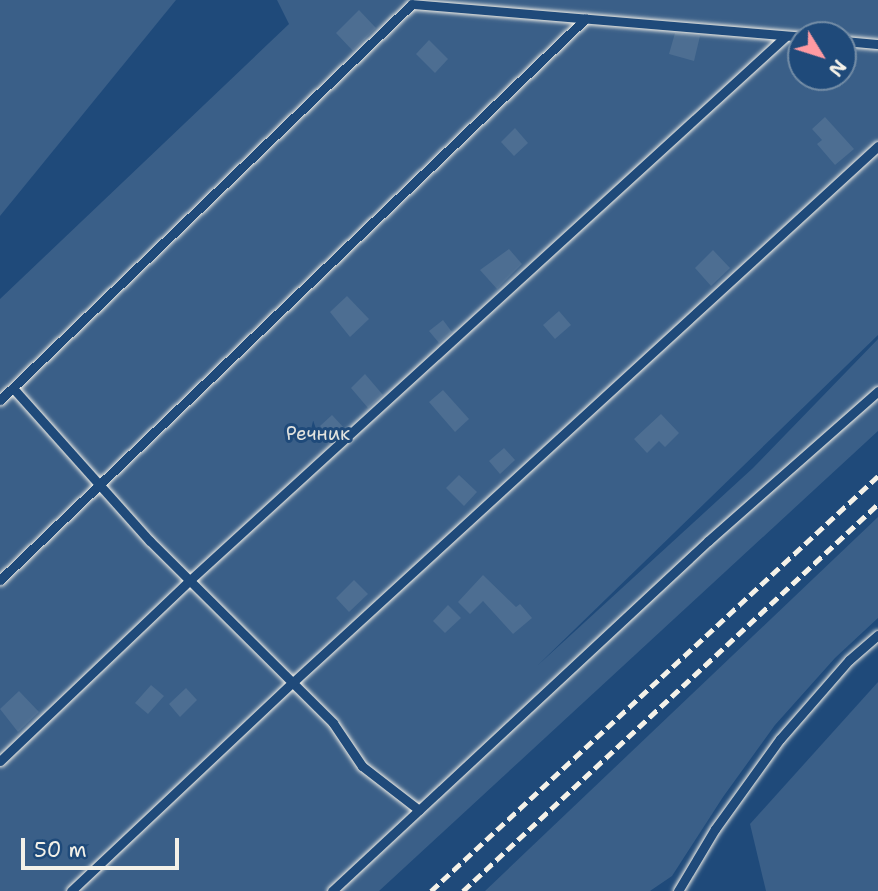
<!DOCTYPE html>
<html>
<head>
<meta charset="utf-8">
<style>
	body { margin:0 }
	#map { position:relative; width:878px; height:891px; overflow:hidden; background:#1f4a7a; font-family:"Shantell Sans",sans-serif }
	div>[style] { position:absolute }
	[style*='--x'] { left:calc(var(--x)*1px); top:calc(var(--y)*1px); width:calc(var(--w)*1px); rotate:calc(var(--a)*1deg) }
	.green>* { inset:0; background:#3a5f88 }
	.building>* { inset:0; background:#4d6e92 }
	.roads { filter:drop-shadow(0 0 2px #f4f1e8) drop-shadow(0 0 2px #f4f1e8) }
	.lane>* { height:9px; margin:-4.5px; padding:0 4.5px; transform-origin:4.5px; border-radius:4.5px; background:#1f4a7a }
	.rail>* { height:5px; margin-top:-2.5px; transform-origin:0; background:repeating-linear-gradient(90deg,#f4f1e8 0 10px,transparent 0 15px) }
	span { translate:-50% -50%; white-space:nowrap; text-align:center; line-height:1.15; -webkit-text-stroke:6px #1f4a7a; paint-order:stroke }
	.park-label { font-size:19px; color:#e1e2de }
	.north { position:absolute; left:787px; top:21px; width:70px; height:70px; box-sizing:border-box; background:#1f4a7a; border:2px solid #748da6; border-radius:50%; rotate:128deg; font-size:19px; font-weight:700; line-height:28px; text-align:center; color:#f4f1e8 }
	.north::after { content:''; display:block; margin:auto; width:24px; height:32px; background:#ff9aa2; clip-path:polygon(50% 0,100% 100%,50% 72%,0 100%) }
	.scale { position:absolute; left:21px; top:838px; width:158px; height:32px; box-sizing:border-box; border:4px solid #f4f1e8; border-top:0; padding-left:9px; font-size:21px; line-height:24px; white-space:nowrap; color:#f4f1e8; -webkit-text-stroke:5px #1f4a7a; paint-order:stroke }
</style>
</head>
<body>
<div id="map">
	<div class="green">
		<div style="clip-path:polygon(0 0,176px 0,0 216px)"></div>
		<div style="clip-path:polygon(evenodd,277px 0,878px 0,878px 335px,538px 665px,753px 468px,878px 339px,878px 431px,379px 891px,0 891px,0 299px,289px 24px,277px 0,801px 35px,843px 35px,843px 77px,801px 77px,801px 35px)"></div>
		<div style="clip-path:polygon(878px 517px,878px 618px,835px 658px,775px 725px,723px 797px,672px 876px,650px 891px,485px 891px)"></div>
		<div style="clip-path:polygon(878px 682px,878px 891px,766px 891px,750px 824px)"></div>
	</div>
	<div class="building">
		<div style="clip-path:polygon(359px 10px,376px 28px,353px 51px,336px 33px)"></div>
		<div style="clip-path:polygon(675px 33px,700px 36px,694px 61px,669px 54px)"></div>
		<div style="clip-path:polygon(429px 40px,448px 59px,435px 73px,416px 54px)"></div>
		<div style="clip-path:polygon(825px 117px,854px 149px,835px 165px,817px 144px,822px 140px,812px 129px)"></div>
		<div style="clip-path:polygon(515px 128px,528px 143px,514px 156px,501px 142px)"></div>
		<div style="clip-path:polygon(509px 249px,522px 264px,497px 289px,480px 270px)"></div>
		<div style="clip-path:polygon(713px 250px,730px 268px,711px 286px,695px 268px)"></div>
		<div style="clip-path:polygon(347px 296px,369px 319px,350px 337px,330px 312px)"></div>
		<div style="clip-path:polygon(559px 311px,571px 325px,555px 339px,543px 325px)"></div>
		<div style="clip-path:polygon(443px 320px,452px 332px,439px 343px,429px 331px)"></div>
		<div style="clip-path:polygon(365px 374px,383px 395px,368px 408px,351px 388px)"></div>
		<div style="clip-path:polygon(443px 390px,469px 419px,455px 432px,429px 402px)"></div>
		<div style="clip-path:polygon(661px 414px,679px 433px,665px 447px,659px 441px,647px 453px,634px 439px)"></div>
		<div style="clip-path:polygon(332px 415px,345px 429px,333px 440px,320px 426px)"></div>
		<div style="clip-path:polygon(504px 448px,515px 460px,500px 474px,489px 461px)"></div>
		<div style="clip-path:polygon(459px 475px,477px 492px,464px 506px,446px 488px)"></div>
		<div style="clip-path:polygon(483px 575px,516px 607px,520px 604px,532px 618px,513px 634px,483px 601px,470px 614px,458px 602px)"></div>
		<div style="clip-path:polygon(354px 580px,368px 594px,349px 612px,336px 598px)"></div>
		<div style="clip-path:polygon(448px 605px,461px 618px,445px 633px,433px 621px)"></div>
		<div style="clip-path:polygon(151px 685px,164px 696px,148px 714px,135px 703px)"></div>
		<div style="clip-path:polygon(186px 688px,197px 700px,180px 717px,169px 704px)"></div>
		<div style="clip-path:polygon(19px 691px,39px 712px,18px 732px,0 709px)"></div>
	</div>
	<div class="roads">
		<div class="lane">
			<div style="--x:843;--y:41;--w:35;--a:5"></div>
			<div style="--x:13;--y:388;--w:205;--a:48.2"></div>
			<div style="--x:150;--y:541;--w:258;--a:44.8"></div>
			<div style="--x:333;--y:723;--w:52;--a:56"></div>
			<div style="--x:362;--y:766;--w:72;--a:37.7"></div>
			<div style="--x:0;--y:400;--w:571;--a:-43.87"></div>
			<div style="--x:412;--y:4;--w:390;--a:4.8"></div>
			<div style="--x:0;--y:580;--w:811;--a:-43.8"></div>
			<div style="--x:0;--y:761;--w:262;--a:-43.6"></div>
			<div style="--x:190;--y:580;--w:807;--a:-42.39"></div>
			<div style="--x:71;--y:891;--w:303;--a:-43.3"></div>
			<div style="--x:292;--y:683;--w:795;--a:-42.5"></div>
			<div style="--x:332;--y:891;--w:514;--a:-42.95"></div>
			<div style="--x:708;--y:541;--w:227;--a:-41.4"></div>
			<div style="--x:678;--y:891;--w:72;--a:-59.2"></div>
			<div style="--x:715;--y:829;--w:111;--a:-54.2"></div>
			<div style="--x:780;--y:739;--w:105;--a:-48.9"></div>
			<div style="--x:849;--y:660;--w:38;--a:-41"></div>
		</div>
	</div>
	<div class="rail">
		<div style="--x:431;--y:891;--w:610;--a:-42.87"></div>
		<div style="--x:463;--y:891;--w:567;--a:-43"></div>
	</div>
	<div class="park-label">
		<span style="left:318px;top:434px">Речник</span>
	</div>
	<div class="north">N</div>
	<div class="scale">50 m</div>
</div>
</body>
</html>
